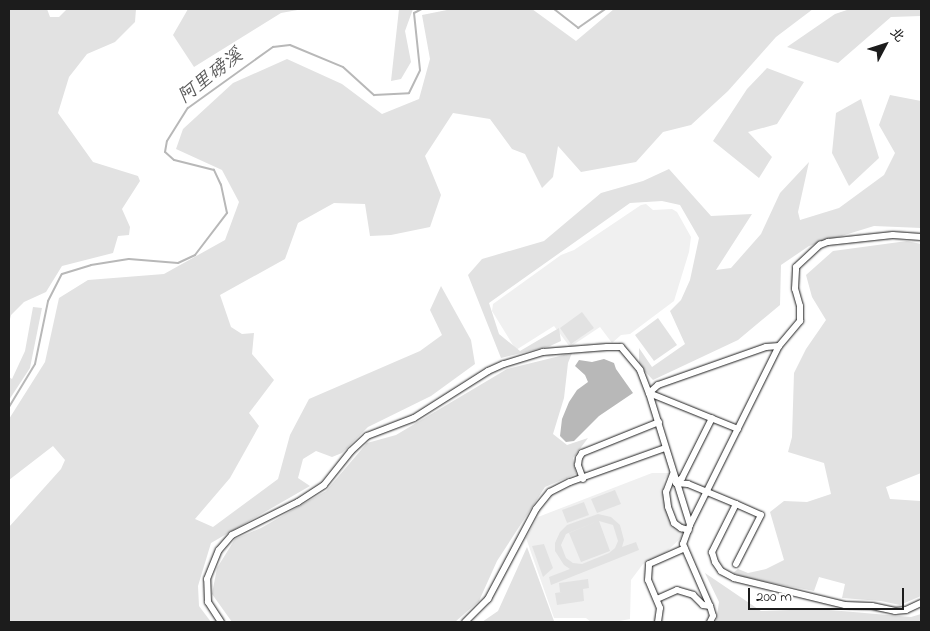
<!DOCTYPE html>
<html>
<head>
<meta charset="utf-8">
<style>
	body { margin:0 }
	#map { position:relative; width:930px; height:631px; overflow:hidden; background:#fff; font-family:"Indie Flower","LXGW WenKai TC",sans-serif }
	div>[style] { position:absolute }
	[style*='--x'] { left:calc(var(--x)*1px); top:calc(var(--y)*1px); width:calc(var(--w)*1px); rotate:calc(var(--a)*1deg) }
	.built>* { inset:0; background:#f0f0f0 }
	.green>* { inset:0; background:#e2e2e2 }
	.water>* { inset:0; background:#b8b8b8 }
	.stream>* { height:2px; margin:-1px; padding:0 1px; transform-origin:1px; border-radius:1px; background:#b8b8b8 }
	.roads { filter:drop-shadow(0 0 1px #1c1c1c) drop-shadow(0 0 1px #1c1c1c) }
	.minor>* { height:6px; margin:-3px; padding:0 3px; transform-origin:3px; border-radius:3px; background:#fff }
	span { translate:-50% -50%; white-space:nowrap; text-align:center; line-height:1.15; -webkit-text-stroke:4px #fff; paint-order:stroke }
	.water-label { font-size:19px; color:#5a5a5a; font-style:italic }
	.frame { position:absolute; inset:0; border:10px solid #1c1c1c; pointer-events:none }
	.north { position:absolute; left:860px; top:20px; width:50px; height:50px; -webkit-text-stroke:4px #fff; paint-order:stroke; rotate:50deg; font-size:14px; font-weight:700; line-height:20px; text-align:center; color:#1c1c1c }
	.north::after { content:''; display:block; margin:auto; width:18px; height:22px; background:#1c1c1c; clip-path:polygon(50% 0,100% 100%,50% 72%,0 100%) }
	.scale { position:absolute; left:748px; top:588px; width:156px; height:22px; box-sizing:border-box; border:2px solid #1c1c1c; border-top:0; padding-left:6px; font-size:15px; line-height:18px; white-space:nowrap; color:#1c1c1c; -webkit-text-stroke:4px #fff; paint-order:stroke }
</style>
</head>
<body>
<div id="map">
	<div class="built">
		<div style="clip-path:polygon(646px 204px,653px 210px,672px 209px,677px 212px,691px 237px,689px 252px,674px 301px,630px 334px,621px 335px,612px 343px,600px 327px,570px 347px,554px 326px,516px 350px,492px 311px,493px 304px,561px 255px,574px 250px,641px 205px)"></div>
		<div style="clip-path:polygon(652px 473px,670px 473px,664px 480px,663px 493px,673px 524px,685px 534px,665px 553px,643px 564px,631px 580px,630px 619px,614px 622px,591px 622px,586px 618px,554px 618px,526px 538px,538px 517px)"></div>
	</div>
	<div class="green">
		<div style="clip-path:polygon(9px 9px,47px 9px,50px 17px,59px 17px,67px 9px,136px 9px,135px 22px,115px 42px,87px 54px,69px 77px,58px 113px,93px 162px,138px 176px,140px 181px,122px 209px,130px 227px,129px 235px,118px 236px,113px 253px,62px 266px,46px 292px,24px 302px,11px 315px,9px 323px)"></div>
		<div style="clip-path:polygon(188px 9px,303px 9px,281px 13px,194px 67px,173px 35px)"></div>
		<div style="clip-path:polygon(399px 9px,413px 9px,405px 31px,411px 62px,401px 79px,391px 81px)"></div>
		<div style="clip-path:polygon(452px 9px,532px 9px,576px 41px,614px 9px,813px 9px,776px 37px,728px 91px,691px 125px,663px 132px,636px 162px,581px 172px,558px 146px,553px 177px,542px 188px,525px 154px,512px 149px,490px 119px,453px 113px,425px 156px,441px 195px,430px 227px,391px 235px,370px 236px,365px 204px,334px 203px,298px 223px,285px 259px,220px 295px,231px 327px,242px 334px,254px 333px,252px 354px,274px 380px,249px 413px,259px 426px,230px 478px,195px 519px,213px 527px,278px 479px,290px 435px,309px 399px,420px 351px,442px 335px,430px 310px,441px 286px,471px 340px,475px 364px,431px 396px,368px 427px,342px 453px,332px 457px,316px 451px,303px 459px,298px 478px,310px 486px,211px 543px,198px 586px,199px 606px,211px 622px,9px 622px,9px 527px,61px 469px,65px 460px,53px 446px,9px 480px,9px 419px,45px 362px,59px 298px,88px 280px,164px 274px,225px 240px,239px 202px,222px 170px,176px 149px,183px 129px,233px 83px,287px 59px,342px 84px,382px 114px,419px 99px,430px 59px,422px 15px)"></div>
		<div style="clip-path:polygon(850px 9px,921px 9px,921px 16px,891px 17px,838px 63px,787px 47px,835px 14px)"></div>
		<div style="clip-path:polygon(767px 68px,804px 82px,777px 124px,748px 132px,772px 157px,759px 178px,713px 141px,747px 89px)"></div>
		<div style="clip-path:polygon(890px 95px,921px 101px,921px 228px,874px 226px,809px 246px,781px 265px,780px 305px,738px 340px,653px 380px,639px 365px,639px 348px,652px 367px,685px 344px,670px 311px,681px 300px,690px 280px,699px 238px,680px 205px,662px 201px,630px 203px,489px 303px,499px 334px,520px 351px,559px 328px,561px 341px,550px 346px,501px 358px,468px 275px,482px 259px,544px 241px,601px 193px,643px 181px,669px 169px,711px 216px,752px 214px,716px 270px,731px 268px,761px 234px,780px 193px,809px 162px,798px 212px,800px 220px,839px 208px,884px 175px,895px 153px,879px 125px)"></div>
		<div style="clip-path:polygon(861px 99px,879px 158px,849px 186px,832px 153px,836px 113px)"></div>
		<div style="clip-path:polygon(907px 241px,921px 244px,921px 473px,886px 487px,890px 499px,920px 501px,921px 596px,900px 605px,881px 601px,842px 598px,845px 584px,819px 577px,814px 591px,747px 578px,733px 573px,738px 569px,748px 573px,766px 569px,784px 560px,770px 512px,784px 501px,807px 502px,831px 494px,824px 463px,788px 452px,792px 437px,794px 373px,806px 349px,826px 320px,812px 297px,806px 275px,833px 251px)"></div>
		<div style="clip-path:polygon(33px 307px,42px 308px,30px 368px,9px 400px,9px 377px,12px 379px,25px 351px)"></div>
		<div style="clip-path:polygon(582px 312px,594px 328px,571px 344px,560px 328px)"></div>
		<div style="clip-path:polygon(658px 318px,677px 345px,654px 361px,635px 335px)"></div>
		<div style="clip-path:polygon(572px 353px,568px 363px,564px 398px,553px 434px,567px 445px,588px 438px,573px 458px,576px 474px,545px 487px,497px 561px,479px 601px,455px 622px,232px 622px,212px 594px,217px 568px,235px 539px,261px 528px,326px 491px,367px 443px,396px 435px,507px 369px)"></div>
		<div style="clip-path:polygon(615px 490px,621px 504px,597px 513px,591px 499px)"></div>
		<div style="clip-path:polygon(584px 502px,589px 515px,567px 523px,562px 510px)"></div>
		<div style="clip-path:polygon(evenodd,598px 514px,611px 517px,620px 525px,624px 540px,622px 547px,636px 542px,639px 550px,551px 585px,549px 577px,570px 569px,564px 565px,555px 551px,555px 543px,560px 532px,567px 525px,598px 514px,598px 521px,569px 533px,581px 562px,610px 551px,599px 521px,613px 525px,618px 541px,615px 548px,609px 553px,582px 564px,573px 563px,566px 558px,561px 545px,566px 534px,598px 521px)"></div>
		<div style="clip-path:polygon(544px 544px,553px 568px,543px 577px,532px 546px)"></div>
		<div style="clip-path:polygon(527px 547px,554px 621px,570px 622px,482px 622px,498px 611px)"></div>
		<div style="clip-path:polygon(705px 573px,761px 611px,818px 609px,911px 617px,921px 614px,921px 622px,716px 622px,719px 602px)"></div>
		<div style="clip-path:polygon(588px 579px,589px 588px,583px 589px,584px 601px,557px 605px,555px 593px,562px 592px,560px 592px,559px 583px)"></div>
	</div>
	<div class="water">
		<div style="clip-path:polygon(604px 359px,614px 363px,616px 369px,633px 393px,599px 416px,574px 441px,566px 442px,560px 436px,562px 419px,569px 402px,577px 390px,588px 382px,585px 375px,575px 366px,579px 360px,592px 362px)"></div>
	</div>
	<div class="stream">
		<div style="--x:554;--y:9;--w:31;--a:38"></div>
		<div style="--x:578;--y:28;--w:33;--a:-35"></div>
		<div style="--x:9;--y:407;--w:50;--a:-58.8"></div>
		<div style="--x:35;--y:364;--w:64;--a:-78.3"></div>
		<div style="--x:48;--y:301;--w:30;--a:-63"></div>
		<div style="--x:62;--y:274;--w:30;--a:-17"></div>
		<div style="--x:91;--y:265;--w:38;--a:-9"></div>
		<div style="--x:129;--y:259;--w:49;--a:4.7"></div>
		<div style="--x:178;--y:263;--w:19;--a:-25"></div>
		<div style="--x:195;--y:255;--w:53;--a:-52.7"></div>
		<div style="--x:227;--y:213;--w:29;--a:-102"></div>
		<div style="--x:221;--y:185;--w:17;--a:-115"></div>
		<div style="--x:214;--y:170;--w:41;--a:-166"></div>
		<div style="--x:174;--y:160;--w:12;--a:-138"></div>
		<div style="--x:165;--y:152;--w:11;--a:-80"></div>
		<div style="--x:167;--y:141;--w:39;--a:-58"></div>
		<div style="--x:188;--y:108;--w:105;--a:-35.7"></div>
		<div style="--x:273;--y:47;--w:17;--a:-7"></div>
		<div style="--x:290;--y:45;--w:57;--a:22.5"></div>
		<div style="--x:343;--y:67;--w:42;--a:42.1"></div>
		<div style="--x:374;--y:95;--w:35;--a:-3"></div>
		<div style="--x:409;--y:93;--w:25;--a:-64"></div>
		<div style="--x:420;--y:70;--w:57;--a:-96"></div>
		<div style="--x:414;--y:13;--w:9;--a:-27"></div>
	</div>
	<div class="roads">
		<div class="minor">
			<div style="--x:649;--y:393;--w:12;--a:-42"></div>
			<div style="--x:658;--y:385;--w:114;--a:-19.4"></div>
			<div style="--x:766;--y:347;--w:13;--a:-4"></div>
			<div style="--x:649;--y:393;--w:96;--a:22"></div>
			<div style="--x:673;--y:474;--w:19;--a:111"></div>
			<div style="--x:666;--y:492;--w:15;--a:82"></div>
			<div style="--x:668;--y:507;--w:17;--a:69"></div>
			<div style="--x:674;--y:523;--w:9;--a:36"></div>
			<div style="--x:681;--y:528;--w:8;--a:14"></div>
			<div style="--x:583;--y:479;--w:15;--a:-110"></div>
			<div style="--x:578;--y:465;--w:7;--a:-82"></div>
			<div style="--x:579;--y:458;--w:6;--a:-59"></div>
			<div style="--x:582;--y:453;--w:83;--a:-21.9"></div>
			<div style="--x:676;--y:483;--w:12;--a:5"></div>
			<div style="--x:688;--y:484;--w:52;--a:22.6"></div>
			<div style="--x:736;--y:504;--w:54;--a:116.6"></div>
			<div style="--x:712;--y:552;--w:10;--a:73"></div>
			<div style="--x:715;--y:562;--w:11;--a:56"></div>
			<div style="--x:721;--y:571;--w:15;--a:28"></div>
			<div style="--x:734;--y:578;--w:114;--a:13.7"></div>
			<div style="--x:845;--y:605;--w:27;--a:2"></div>
			<div style="--x:872;--y:606;--w:24;--a:12"></div>
			<div style="--x:895;--y:611;--w:11;--a:-5"></div>
			<div style="--x:906;--y:610;--w:17;--a:-25"></div>
			<div style="--x:676;--y:483;--w:8;--a:-40"></div>
			<div style="--x:682;--y:478;--w:67;--a:-63.4"></div>
			<div style="--x:736;--y:504;--w:27;--a:24"></div>
			<div style="--x:761;--y:515;--w:55;--a:117"></div>
			<div style="--x:690;--y:525;--w:200;--a:-63.6"></div>
			<div style="--x:779;--y:346;--w:33;--a:-50"></div>
			<div style="--x:800;--y:321;--w:15;--a:-90"></div>
			<div style="--x:800;--y:306;--w:18;--a:-106"></div>
			<div style="--x:795;--y:289;--w:22;--a:-87"></div>
			<div style="--x:796;--y:267;--w:33;--a:-43"></div>
			<div style="--x:820;--y:245;--w:9;--a:-21"></div>
			<div style="--x:828;--y:242;--w:65;--a:-6.1"></div>
			<div style="--x:893;--y:235;--w:28;--a:4"></div>
			<div style="--x:657;--y:599;--w:22;--a:-24"></div>
			<div style="--x:677;--y:590;--w:17;--a:17"></div>
			<div style="--x:693;--y:595;--w:14;--a:45"></div>
			<div style="--x:703;--y:605;--w:7;--a:8"></div>
			<div style="--x:221;--y:622;--w:24;--a:-123"></div>
			<div style="--x:208;--y:602;--w:23;--a:-92"></div>
			<div style="--x:207;--y:579;--w:31;--a:-68"></div>
			<div style="--x:219;--y:550;--w:20;--a:-49"></div>
			<div style="--x:232;--y:535;--w:74;--a:-26.6"></div>
			<div style="--x:298;--y:502;--w:31;--a:-33"></div>
			<div style="--x:324;--y:485;--w:43;--a:-51.5"></div>
			<div style="--x:351;--y:451;--w:22;--a:-43"></div>
			<div style="--x:367;--y:436;--w:50;--a:-21"></div>
			<div style="--x:414;--y:418;--w:88;--a:-32.4"></div>
			<div style="--x:488;--y:371;--w:17;--a:-24"></div>
			<div style="--x:504;--y:364;--w:41;--a:-17.1"></div>
			<div style="--x:543;--y:352;--w:64;--a:-4.5"></div>
			<div style="--x:607;--y:347;--w:14;--a:0"></div>
			<div style="--x:621;--y:347;--w:30;--a:50"></div>
			<div style="--x:640;--y:370;--w:25;--a:69"></div>
			<div style="--x:649;--y:393;--w:138;--a:72.7"></div>
			<div style="--x:690;--y:525;--w:20;--a:110"></div>
			<div style="--x:683;--y:544;--w:68;--a:66.5"></div>
			<div style="--x:710;--y:606;--w:10;--a:73"></div>
			<div style="--x:713;--y:616;--w:7;--a:117"></div>
			<div style="--x:465;--y:622;--w:33;--a:-45"></div>
			<div style="--x:488;--y:599;--w:102;--a:-61.9"></div>
			<div style="--x:536;--y:509;--w:22;--a:-51"></div>
			<div style="--x:550;--y:492;--w:22;--a:-27"></div>
			<div style="--x:570;--y:482;--w:101;--a:-19.7"></div>
			<div style="--x:658;--y:622;--w:14;--a:-82"></div>
			<div style="--x:660;--y:608;--w:30;--a:-113"></div>
			<div style="--x:648;--y:580;--w:16;--a:-86"></div>
			<div style="--x:649;--y:564;--w:39;--a:-24"></div>
		</div>
	</div>
	<div class="water-label">
		<span style="left:211px;top:77px;rotate:-38deg">阿里磅溪</span>
	</div>
	<div class="frame"></div>
	<div class="north">北</div>
	<div class="scale">200 m</div>
</div>
</body>
</html>
